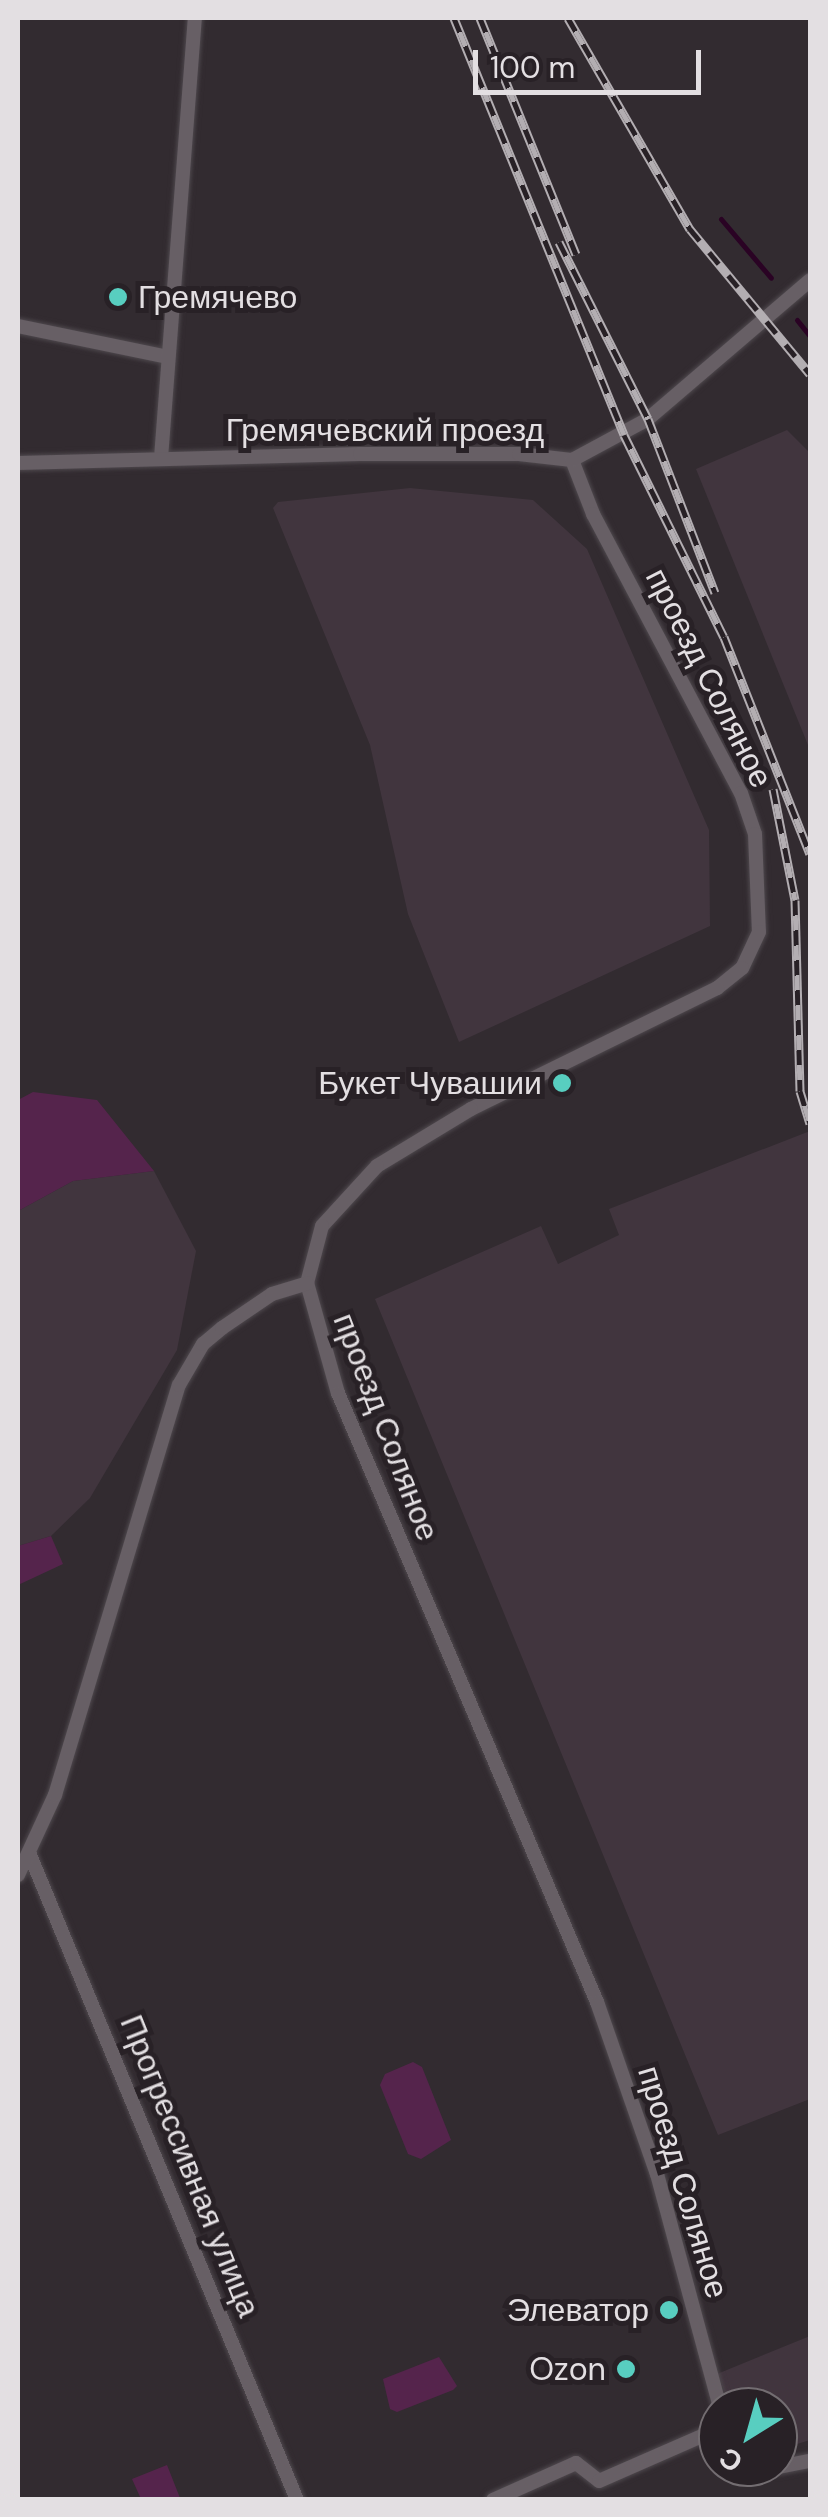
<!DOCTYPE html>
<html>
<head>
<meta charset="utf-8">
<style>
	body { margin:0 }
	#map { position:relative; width:828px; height:2517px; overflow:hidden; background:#322b30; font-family:"DM Sans",sans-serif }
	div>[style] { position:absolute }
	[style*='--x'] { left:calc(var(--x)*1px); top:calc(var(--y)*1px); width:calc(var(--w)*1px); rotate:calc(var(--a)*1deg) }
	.built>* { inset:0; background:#41353e }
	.green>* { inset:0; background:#55244c }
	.stream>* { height:5px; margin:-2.5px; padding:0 2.5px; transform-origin:2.5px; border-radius:2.5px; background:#2a0324 }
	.roads { filter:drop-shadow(0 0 2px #4e484d) drop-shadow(0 0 2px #4e484d) }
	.minor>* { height:14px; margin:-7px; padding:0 7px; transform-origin:7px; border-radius:7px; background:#675f65 }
	.rail>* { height:9px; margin-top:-4.5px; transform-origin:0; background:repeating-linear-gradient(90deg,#282126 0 15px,#b3aeb2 0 30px); box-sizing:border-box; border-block:2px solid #b3aeb2 }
	.dots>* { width:28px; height:28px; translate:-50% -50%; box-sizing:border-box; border:5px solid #282126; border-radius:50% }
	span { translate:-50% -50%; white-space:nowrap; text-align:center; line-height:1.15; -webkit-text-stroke:10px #282126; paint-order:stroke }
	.poi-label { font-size:32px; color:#e3dfe2 }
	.left { translate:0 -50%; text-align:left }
	.right { translate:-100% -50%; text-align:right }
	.street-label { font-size:32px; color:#e3dfe2 }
	.frame { position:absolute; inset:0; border:20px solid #e3dfe2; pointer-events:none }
	.north { position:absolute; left:698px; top:2387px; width:100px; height:100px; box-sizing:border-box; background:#282126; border:2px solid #736d71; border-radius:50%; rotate:217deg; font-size:28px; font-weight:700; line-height:40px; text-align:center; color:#e3dfe2 }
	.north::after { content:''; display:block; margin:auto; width:35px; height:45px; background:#58cec0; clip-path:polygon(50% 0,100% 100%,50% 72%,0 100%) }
	.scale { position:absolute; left:473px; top:50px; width:228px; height:45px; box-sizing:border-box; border:5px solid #e3dfe2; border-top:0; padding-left:12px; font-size:30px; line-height:35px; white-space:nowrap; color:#e3dfe2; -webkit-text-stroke:8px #282126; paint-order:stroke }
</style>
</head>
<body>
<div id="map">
	<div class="built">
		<div style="clip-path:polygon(787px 430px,810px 453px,810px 750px,696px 469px)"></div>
		<div style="clip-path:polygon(410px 488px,533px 500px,587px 549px,709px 830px,710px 926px,459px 1042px,408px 914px,370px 745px,273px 508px,278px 502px)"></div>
		<div style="clip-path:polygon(810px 1131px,810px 2099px,718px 2135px,375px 1299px,541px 1226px,558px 1264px,619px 1235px,609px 1209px)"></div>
		<div style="clip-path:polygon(154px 1171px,196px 1251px,177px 1350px,90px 1498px,51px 1536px,18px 1546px,18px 1211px,73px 1181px)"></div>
		<div style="clip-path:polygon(810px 2336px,810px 2440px,778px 2450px,778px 2407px,731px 2407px,717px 2374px)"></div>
	</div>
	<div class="green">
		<div style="clip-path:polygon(33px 1092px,97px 1100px,154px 1171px,73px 1181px,18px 1211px,18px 1100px)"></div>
		<div style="clip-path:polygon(51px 1536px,63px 1564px,18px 1585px,18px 1546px)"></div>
		<div style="clip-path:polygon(413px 2062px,422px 2067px,451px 2140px,421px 2159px,408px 2154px,380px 2085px,385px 2074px)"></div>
		<div style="clip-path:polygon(439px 2357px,457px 2386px,453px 2390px,397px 2412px,390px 2409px,383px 2379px)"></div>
		<div style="clip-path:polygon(167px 2465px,180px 2498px,141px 2499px,132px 2479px)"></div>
	</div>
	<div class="stream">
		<div style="--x:721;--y:219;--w:77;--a:49.7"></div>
		<div style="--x:797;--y:320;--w:21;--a:51"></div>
	</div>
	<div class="roads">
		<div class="minor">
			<div style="--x:18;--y:326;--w:153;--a:11.7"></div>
			<div style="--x:161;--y:458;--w:441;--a:-85.6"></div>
			<div style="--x:572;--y:460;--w:58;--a:68.7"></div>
			<div style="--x:593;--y:514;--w:316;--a:62.1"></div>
			<div style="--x:741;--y:793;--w:43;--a:71.1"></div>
			<div style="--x:755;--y:834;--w:98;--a:87.7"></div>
			<div style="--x:759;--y:932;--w:40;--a:115"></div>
			<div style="--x:742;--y:968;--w:32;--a:141"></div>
			<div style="--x:717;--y:988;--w:274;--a:153.8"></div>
			<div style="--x:471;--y:1109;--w:110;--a:148.8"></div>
			<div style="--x:377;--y:1166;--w:81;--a:132.5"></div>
			<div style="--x:322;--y:1226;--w:59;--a:104.7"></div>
			<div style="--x:307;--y:1283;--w:114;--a:74.3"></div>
			<div style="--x:338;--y:1393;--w:662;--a:66.96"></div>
			<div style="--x:597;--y:2002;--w:182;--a:70.8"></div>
			<div style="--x:657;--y:2174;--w:241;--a:74.9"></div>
			<div style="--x:18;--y:463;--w:342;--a:-1.5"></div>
			<div style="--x:360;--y:454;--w:159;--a:0"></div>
			<div style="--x:519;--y:454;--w:53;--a:6.5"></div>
			<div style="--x:572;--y:460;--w:86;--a:-28.3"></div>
			<div style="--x:648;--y:419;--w:213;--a:-40.6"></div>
			<div style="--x:30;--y:1855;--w:698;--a:67.51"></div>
			<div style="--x:18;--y:1875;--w:88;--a:-65.2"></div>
			<div style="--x:55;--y:1795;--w:428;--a:-73.2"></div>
			<div style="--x:179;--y:1385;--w:48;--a:-59.7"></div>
			<div style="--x:203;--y:1344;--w:25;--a:-40"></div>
			<div style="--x:222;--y:1328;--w:60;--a:-34.2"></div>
			<div style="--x:272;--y:1294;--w:37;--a:-17"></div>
			<div style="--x:778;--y:2467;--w:33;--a:-11"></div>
			<div style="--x:493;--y:2500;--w:91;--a:-24"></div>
			<div style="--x:576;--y:2463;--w:29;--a:38"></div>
			<div style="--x:599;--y:2481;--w:130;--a:-23.6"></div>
		</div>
	</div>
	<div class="rail">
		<div style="--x:454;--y:18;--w:450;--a:67.8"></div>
		<div style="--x:624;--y:435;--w:225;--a:63.7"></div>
		<div style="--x:724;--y:637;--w:233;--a:68.4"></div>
		<div style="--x:480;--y:18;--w:255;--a:67.9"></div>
		<div style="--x:568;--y:18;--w:244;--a:60"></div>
		<div style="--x:690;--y:229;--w:188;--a:50.4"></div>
		<div style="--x:559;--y:242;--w:198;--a:63.3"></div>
		<div style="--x:648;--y:419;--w:186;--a:68.9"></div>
		<div style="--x:773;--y:789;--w:113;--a:78.8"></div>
		<div style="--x:795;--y:900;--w:191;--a:88.5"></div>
		<div style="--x:800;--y:1091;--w:34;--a:73"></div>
	</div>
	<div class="dots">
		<div style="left:118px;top:297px;background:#58cec0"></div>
		<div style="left:562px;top:1083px;background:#58cec0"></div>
		<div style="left:669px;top:2310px;background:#58cec0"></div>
		<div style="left:626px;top:2369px;background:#58cec0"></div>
	</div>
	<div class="poi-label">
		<span class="left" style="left:138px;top:297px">Гремячево</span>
		<span class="right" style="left:542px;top:1083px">Букет Чувашии</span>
		<span class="right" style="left:649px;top:2310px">Элеватор</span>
		<span class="right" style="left:606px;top:2369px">Ozon</span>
	</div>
	<div class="street-label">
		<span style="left:385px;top:430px">Гремячевский проезд</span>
		<span style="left:709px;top:678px;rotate:63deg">проезд Соляное</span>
		<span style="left:386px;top:1427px;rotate:69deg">проезд Соляное</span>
		<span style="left:190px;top:2166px;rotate:68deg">Прогрессивная улица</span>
		<span style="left:683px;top:2182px;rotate:73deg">проезд Соляное</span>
	</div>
	<div class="frame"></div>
	<div class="north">С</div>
	<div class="scale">100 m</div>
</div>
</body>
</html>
